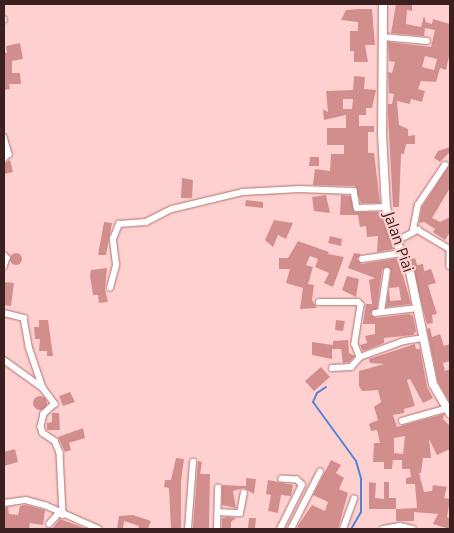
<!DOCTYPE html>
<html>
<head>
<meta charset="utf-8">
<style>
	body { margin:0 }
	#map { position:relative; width:454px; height:533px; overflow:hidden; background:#fed1d0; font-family:"Open Sans",sans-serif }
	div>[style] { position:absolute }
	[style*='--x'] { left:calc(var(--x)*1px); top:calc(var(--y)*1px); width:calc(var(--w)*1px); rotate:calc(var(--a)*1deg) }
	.stream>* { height:2px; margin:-1px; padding:0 1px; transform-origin:1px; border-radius:1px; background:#5483d3 }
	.building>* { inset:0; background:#d28e8c }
	.round { border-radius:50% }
	.roads { filter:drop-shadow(0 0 1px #b37170) drop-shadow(0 0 1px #b37170) }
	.street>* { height:5.5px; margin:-2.75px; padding:0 2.75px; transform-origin:2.75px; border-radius:2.75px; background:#fff }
	.secondary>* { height:8px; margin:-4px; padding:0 4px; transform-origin:4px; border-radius:4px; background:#fff }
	span { translate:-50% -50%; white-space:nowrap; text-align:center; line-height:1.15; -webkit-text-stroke:4.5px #fed1d0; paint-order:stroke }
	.street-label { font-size:15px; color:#3b2020 }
	.frame { position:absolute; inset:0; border:5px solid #3b2020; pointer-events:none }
</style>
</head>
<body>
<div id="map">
	<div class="stream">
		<div style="--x:326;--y:387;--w:11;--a:146"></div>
		<div style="--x:317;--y:393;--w:10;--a:114"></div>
		<div style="--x:313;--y:402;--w:73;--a:53.9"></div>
		<div style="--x:356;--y:461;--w:19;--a:74"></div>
		<div style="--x:361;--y:479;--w:33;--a:90"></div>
		<div style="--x:361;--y:512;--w:20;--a:120"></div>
	</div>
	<div class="building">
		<div style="clip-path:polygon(evenodd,396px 4px,412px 4px,412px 11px,407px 10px,406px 24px,421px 27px,424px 16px,426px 22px,432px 24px,433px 19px,450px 24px,450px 52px,446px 70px,440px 68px,436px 82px,421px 81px,418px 89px,425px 91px,422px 102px,411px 99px,410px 104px,397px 101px,399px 125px,408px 129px,408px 136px,415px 135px,415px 144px,406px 144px,404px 154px,401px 154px,399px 207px,393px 207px,388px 115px,388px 104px,392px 104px,394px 94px,389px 93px,388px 72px,392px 73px,395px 62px,389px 61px,388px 42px,431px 47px,435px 30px,425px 28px,424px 36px,391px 33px,396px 4px,425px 56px,437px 59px,434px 70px,422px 67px,425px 56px)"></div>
		<div style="clip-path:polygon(358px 9px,372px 9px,375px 45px,365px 45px,368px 62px,354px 62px,354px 51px,350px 51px,350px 31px,358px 31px,358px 22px,341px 20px,346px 10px)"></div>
		<div style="clip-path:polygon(20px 43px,23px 59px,12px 61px,12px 73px,20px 73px,21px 84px,9px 84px,10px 89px,4px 90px,4px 52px,7px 53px,6px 46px)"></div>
		<div style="clip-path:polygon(evenodd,354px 76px,365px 77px,364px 89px,376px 90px,372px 108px,366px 108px,366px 115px,359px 115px,359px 126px,374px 126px,374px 132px,368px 132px,368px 153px,374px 153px,380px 203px,361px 203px,355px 186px,313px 185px,315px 169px,330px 171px,331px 154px,344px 154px,344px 145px,327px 145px,327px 128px,346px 128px,346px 115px,324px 120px,323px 109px,328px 112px,326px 91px,353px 90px,354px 76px,343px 99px,353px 99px,352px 109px,343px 109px,343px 99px)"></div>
		<div style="clip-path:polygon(450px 147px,450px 152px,440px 162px,434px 158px,438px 151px)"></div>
		<div style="clip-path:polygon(310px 157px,319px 157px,319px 166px,309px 166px)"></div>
		<div style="clip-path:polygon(10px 160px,13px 172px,4px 174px,4px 164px)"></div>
		<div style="clip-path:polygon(450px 164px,450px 188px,432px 218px,440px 222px,450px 217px,450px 232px,445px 240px,433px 232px,435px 229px,424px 222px,419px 223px,422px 207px)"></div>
		<div style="clip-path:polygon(182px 178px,193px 180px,192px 198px,181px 198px)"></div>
		<div style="clip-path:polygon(326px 195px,330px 213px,314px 211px,312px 197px)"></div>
		<div style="clip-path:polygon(341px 195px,350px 196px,355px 212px,381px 212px,394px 249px,377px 252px,378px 236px,367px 237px,366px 226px,360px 227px,358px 215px,340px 215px)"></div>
		<div style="clip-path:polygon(246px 200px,263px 202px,263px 208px,245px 206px)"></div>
		<div style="clip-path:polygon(274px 220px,293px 223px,286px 239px,278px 235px,273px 247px,265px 240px)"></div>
		<div style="clip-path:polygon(104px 222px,112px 223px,106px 255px,98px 255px)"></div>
		<div style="clip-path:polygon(330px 236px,342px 239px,341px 246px,328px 243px)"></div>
		<div style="clip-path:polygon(298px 241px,329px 252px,328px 254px,344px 257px,333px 287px,324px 283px,329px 273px,315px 267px,318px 259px,310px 256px,306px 265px,313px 267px,308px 284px,314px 285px,312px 300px,317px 308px,300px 309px,303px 288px,286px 283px,290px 269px,279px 269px,279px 258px,288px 258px)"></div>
		<div class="round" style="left:10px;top:253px;width:12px;height:12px"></div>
		<div style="clip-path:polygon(354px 253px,361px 254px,357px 259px,362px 264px,398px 258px,411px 304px,386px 307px,389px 288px,390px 301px,401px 300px,399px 287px,389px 288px,391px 270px,386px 267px,382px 270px,377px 308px,370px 314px,376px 318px,409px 314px,413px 316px,416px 331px,413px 335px,384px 338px,384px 343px,363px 351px,360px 345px,367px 343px,365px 336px,375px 334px,375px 324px,363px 324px,366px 304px,372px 304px,369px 280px,375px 278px,348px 268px)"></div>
		<div style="clip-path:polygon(415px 258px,417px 265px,423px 264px,424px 271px,431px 269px,436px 283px,428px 285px,437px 314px,432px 315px,433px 323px,427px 324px,425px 317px,411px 259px)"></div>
		<div style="clip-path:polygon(107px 268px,105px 289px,108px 302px,99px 303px,98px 295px,93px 295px,90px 276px,91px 270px)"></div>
		<div style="clip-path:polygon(347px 276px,359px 279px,356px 297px,342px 290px)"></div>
		<div style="clip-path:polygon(4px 282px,14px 283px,11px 306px,4px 305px)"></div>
		<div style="clip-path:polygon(39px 320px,48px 320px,53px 356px,47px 356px,47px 351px,39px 351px,40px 339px,35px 339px,34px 327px,39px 327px)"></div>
		<div style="clip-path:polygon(336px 320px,345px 321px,343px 331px,335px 330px)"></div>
		<div style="clip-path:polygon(430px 328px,432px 337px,440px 334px,444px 346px,450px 344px,450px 361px,443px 363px,445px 371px,450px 369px,450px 403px,438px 382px,427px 329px)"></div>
		<div style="clip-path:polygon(348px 340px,349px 353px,355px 356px,349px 362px,343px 363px,341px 349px,332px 349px,332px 359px,312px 355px,312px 342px,333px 345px,333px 341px)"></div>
		<div style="clip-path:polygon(evenodd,415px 344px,416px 349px,420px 349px,427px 387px,433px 398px,423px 403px,410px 379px,407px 380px,415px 406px,404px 409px,404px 413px,393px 415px,397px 427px,444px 414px,443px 419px,450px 426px,450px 449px,437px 455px,429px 439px,431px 458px,423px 458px,421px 473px,419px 473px,424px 492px,432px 491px,433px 485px,447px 487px,444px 498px,450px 499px,447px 517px,450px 519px,450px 529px,433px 524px,438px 514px,414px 512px,414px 521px,396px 521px,396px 509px,417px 508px,415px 484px,406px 484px,406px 478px,411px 477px,410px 469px,402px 469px,402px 460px,393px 460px,392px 469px,384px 469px,384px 462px,373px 462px,374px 443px,380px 443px,377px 430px,371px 431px,369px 424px,378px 420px,374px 407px,381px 402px,378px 390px,362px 391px,359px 386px,359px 371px,384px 364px,370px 363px,369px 359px,415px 344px,405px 436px,403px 454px,394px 453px,394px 438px,405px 436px)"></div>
		<div style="clip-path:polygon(321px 367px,330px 377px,314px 391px,305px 381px)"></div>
		<div style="clip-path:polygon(70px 392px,75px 402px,63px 406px,59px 396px)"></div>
		<div class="round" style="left:33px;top:396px;width:14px;height:14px"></div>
		<div style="clip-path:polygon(52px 413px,59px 413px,60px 430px,47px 430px,47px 423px,52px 422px)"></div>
		<div style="clip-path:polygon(83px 428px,85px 438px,69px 443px,71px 450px,65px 452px,58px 437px)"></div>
		<div style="clip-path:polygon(15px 449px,18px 462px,4px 466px,4px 452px)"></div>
		<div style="clip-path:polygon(176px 458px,184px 459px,181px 481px,181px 529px,171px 529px,169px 488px,164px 487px,165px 480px,171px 480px)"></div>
		<div style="clip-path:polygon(331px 460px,341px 465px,336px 473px,344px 478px,339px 489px,348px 493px,338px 529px,301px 529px,297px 527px,312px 505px,325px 511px,328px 502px,313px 495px)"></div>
		<div style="clip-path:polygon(198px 461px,202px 462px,200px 474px,210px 474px,209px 529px,193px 529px)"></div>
		<div style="clip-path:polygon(246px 478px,256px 479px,254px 494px,244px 488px,233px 491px,236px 508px,222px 505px,222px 485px,246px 486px)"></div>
		<div style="clip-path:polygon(268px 480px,293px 485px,291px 496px,281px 495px,278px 513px,268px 511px,271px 495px,266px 494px)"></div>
		<div style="clip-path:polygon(369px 482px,376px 483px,375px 498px,384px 499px,384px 482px,389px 482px,389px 498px,396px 498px,396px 509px,369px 509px)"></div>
		<div style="clip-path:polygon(26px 505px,45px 510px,43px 525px,30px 523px,29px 529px,5px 529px,4px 508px,8px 507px,9px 514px,18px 515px,20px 506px)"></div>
		<div style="clip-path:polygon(133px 515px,151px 521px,148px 529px,138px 529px,139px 526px,124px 521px,123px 529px,117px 529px,119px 516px)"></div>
		<div style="clip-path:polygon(228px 517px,237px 518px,236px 518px,231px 522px,231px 529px,222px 529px,222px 518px)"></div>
		<div style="clip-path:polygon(249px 518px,256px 518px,255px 529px,248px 529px)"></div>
		<div style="clip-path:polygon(60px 519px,84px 528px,84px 529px,52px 529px)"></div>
	</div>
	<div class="roads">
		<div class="street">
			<div style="--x:4;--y:19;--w:1;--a:90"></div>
			<div style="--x:383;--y:37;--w:44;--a:5.2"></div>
			<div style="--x:4;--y:137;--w:18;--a:74"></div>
			<div style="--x:9;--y:154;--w:7;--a:135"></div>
			<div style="--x:413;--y:230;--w:25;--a:-79"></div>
			<div style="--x:418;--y:205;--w:48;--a:-56"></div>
			<div style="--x:397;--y:241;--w:24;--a:-28"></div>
			<div style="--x:418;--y:230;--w:37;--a:31"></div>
			<div style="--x:450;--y:252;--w:14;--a:90"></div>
			<div style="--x:4;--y:255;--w:4;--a:45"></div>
			<div style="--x:7;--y:258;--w:9;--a:108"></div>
			<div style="--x:362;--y:259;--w:40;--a:-8.5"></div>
			<div style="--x:110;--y:288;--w:24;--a:-75"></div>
			<div style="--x:116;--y:265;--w:26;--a:-97"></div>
			<div style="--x:113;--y:239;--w:16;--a:-68"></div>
			<div style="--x:119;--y:224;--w:27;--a:-4"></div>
			<div style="--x:146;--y:222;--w:29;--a:-27"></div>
			<div style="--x:172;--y:209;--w:73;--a:-13.5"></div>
			<div style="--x:243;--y:192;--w:56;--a:-3.1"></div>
			<div style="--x:299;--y:189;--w:55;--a:2.1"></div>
			<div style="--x:354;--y:191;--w:17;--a:80"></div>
			<div style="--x:357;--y:208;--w:29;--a:-2"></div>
			<div style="--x:319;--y:302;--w:39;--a:0"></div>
			<div style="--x:358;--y:302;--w:4;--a:45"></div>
			<div style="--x:361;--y:305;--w:39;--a:99"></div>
			<div style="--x:355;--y:344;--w:14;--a:69"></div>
			<div style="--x:381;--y:312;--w:41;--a:-81.7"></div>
			<div style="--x:4;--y:313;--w:21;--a:14"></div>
			<div style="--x:24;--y:318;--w:29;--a:80"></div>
			<div style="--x:29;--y:347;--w:43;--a:71.1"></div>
			<div style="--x:43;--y:388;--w:20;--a:53"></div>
			<div style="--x:55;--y:404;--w:15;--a:138"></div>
			<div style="--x:44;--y:414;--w:13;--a:103"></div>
			<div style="--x:41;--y:427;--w:6;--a:72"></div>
			<div style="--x:43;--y:433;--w:14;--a:34"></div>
			<div style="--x:55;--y:441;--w:13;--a:67"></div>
			<div style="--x:60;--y:453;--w:62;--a:87.2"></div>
			<div style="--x:375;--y:313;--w:43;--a:-6.6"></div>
			<div style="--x:4;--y:360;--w:48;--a:35.7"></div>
			<div style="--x:332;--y:368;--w:19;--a:-3"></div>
			<div style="--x:351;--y:367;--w:13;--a:-48"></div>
			<div style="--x:360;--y:357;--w:47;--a:-20"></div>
			<div style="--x:404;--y:341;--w:18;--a:-9"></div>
			<div style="--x:402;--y:421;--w:45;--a:-15.6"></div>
			<div style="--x:4;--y:503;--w:22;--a:-8"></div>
			<div style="--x:26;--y:500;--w:20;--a:15"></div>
			<div style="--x:45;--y:505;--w:59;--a:24"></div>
			<div style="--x:218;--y:512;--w:22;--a:3"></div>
			<div style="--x:240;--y:513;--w:20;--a:-79"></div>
			<div style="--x:49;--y:524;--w:15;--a:-48"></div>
			<div style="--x:188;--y:529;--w:67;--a:-85.7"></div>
			<div style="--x:217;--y:529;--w:41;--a:-88.6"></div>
			<div style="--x:280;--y:529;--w:49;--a:-63.4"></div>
			<div style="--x:302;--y:485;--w:7;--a:-135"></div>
			<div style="--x:297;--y:480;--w:15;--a:-176"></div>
			<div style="--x:291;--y:529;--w:64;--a:-63"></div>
			<div style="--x:343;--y:529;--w:32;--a:-70"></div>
			<div style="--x:383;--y:529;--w:17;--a:-10"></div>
			<div style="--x:400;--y:526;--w:13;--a:13"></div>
		</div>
		<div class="secondary">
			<div style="--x:383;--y:4;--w:130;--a:90.4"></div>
			<div style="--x:382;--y:134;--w:73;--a:86.9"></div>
			<div style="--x:386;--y:207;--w:23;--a:77"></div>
			<div style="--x:391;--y:229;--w:47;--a:66.2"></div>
			<div style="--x:410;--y:272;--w:114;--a:78.4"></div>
			<div style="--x:433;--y:384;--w:34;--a:60"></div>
		</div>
	</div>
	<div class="street-label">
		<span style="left:399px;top:242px;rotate:71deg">Jalan Piai</span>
	</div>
	<div class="frame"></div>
</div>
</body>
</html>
